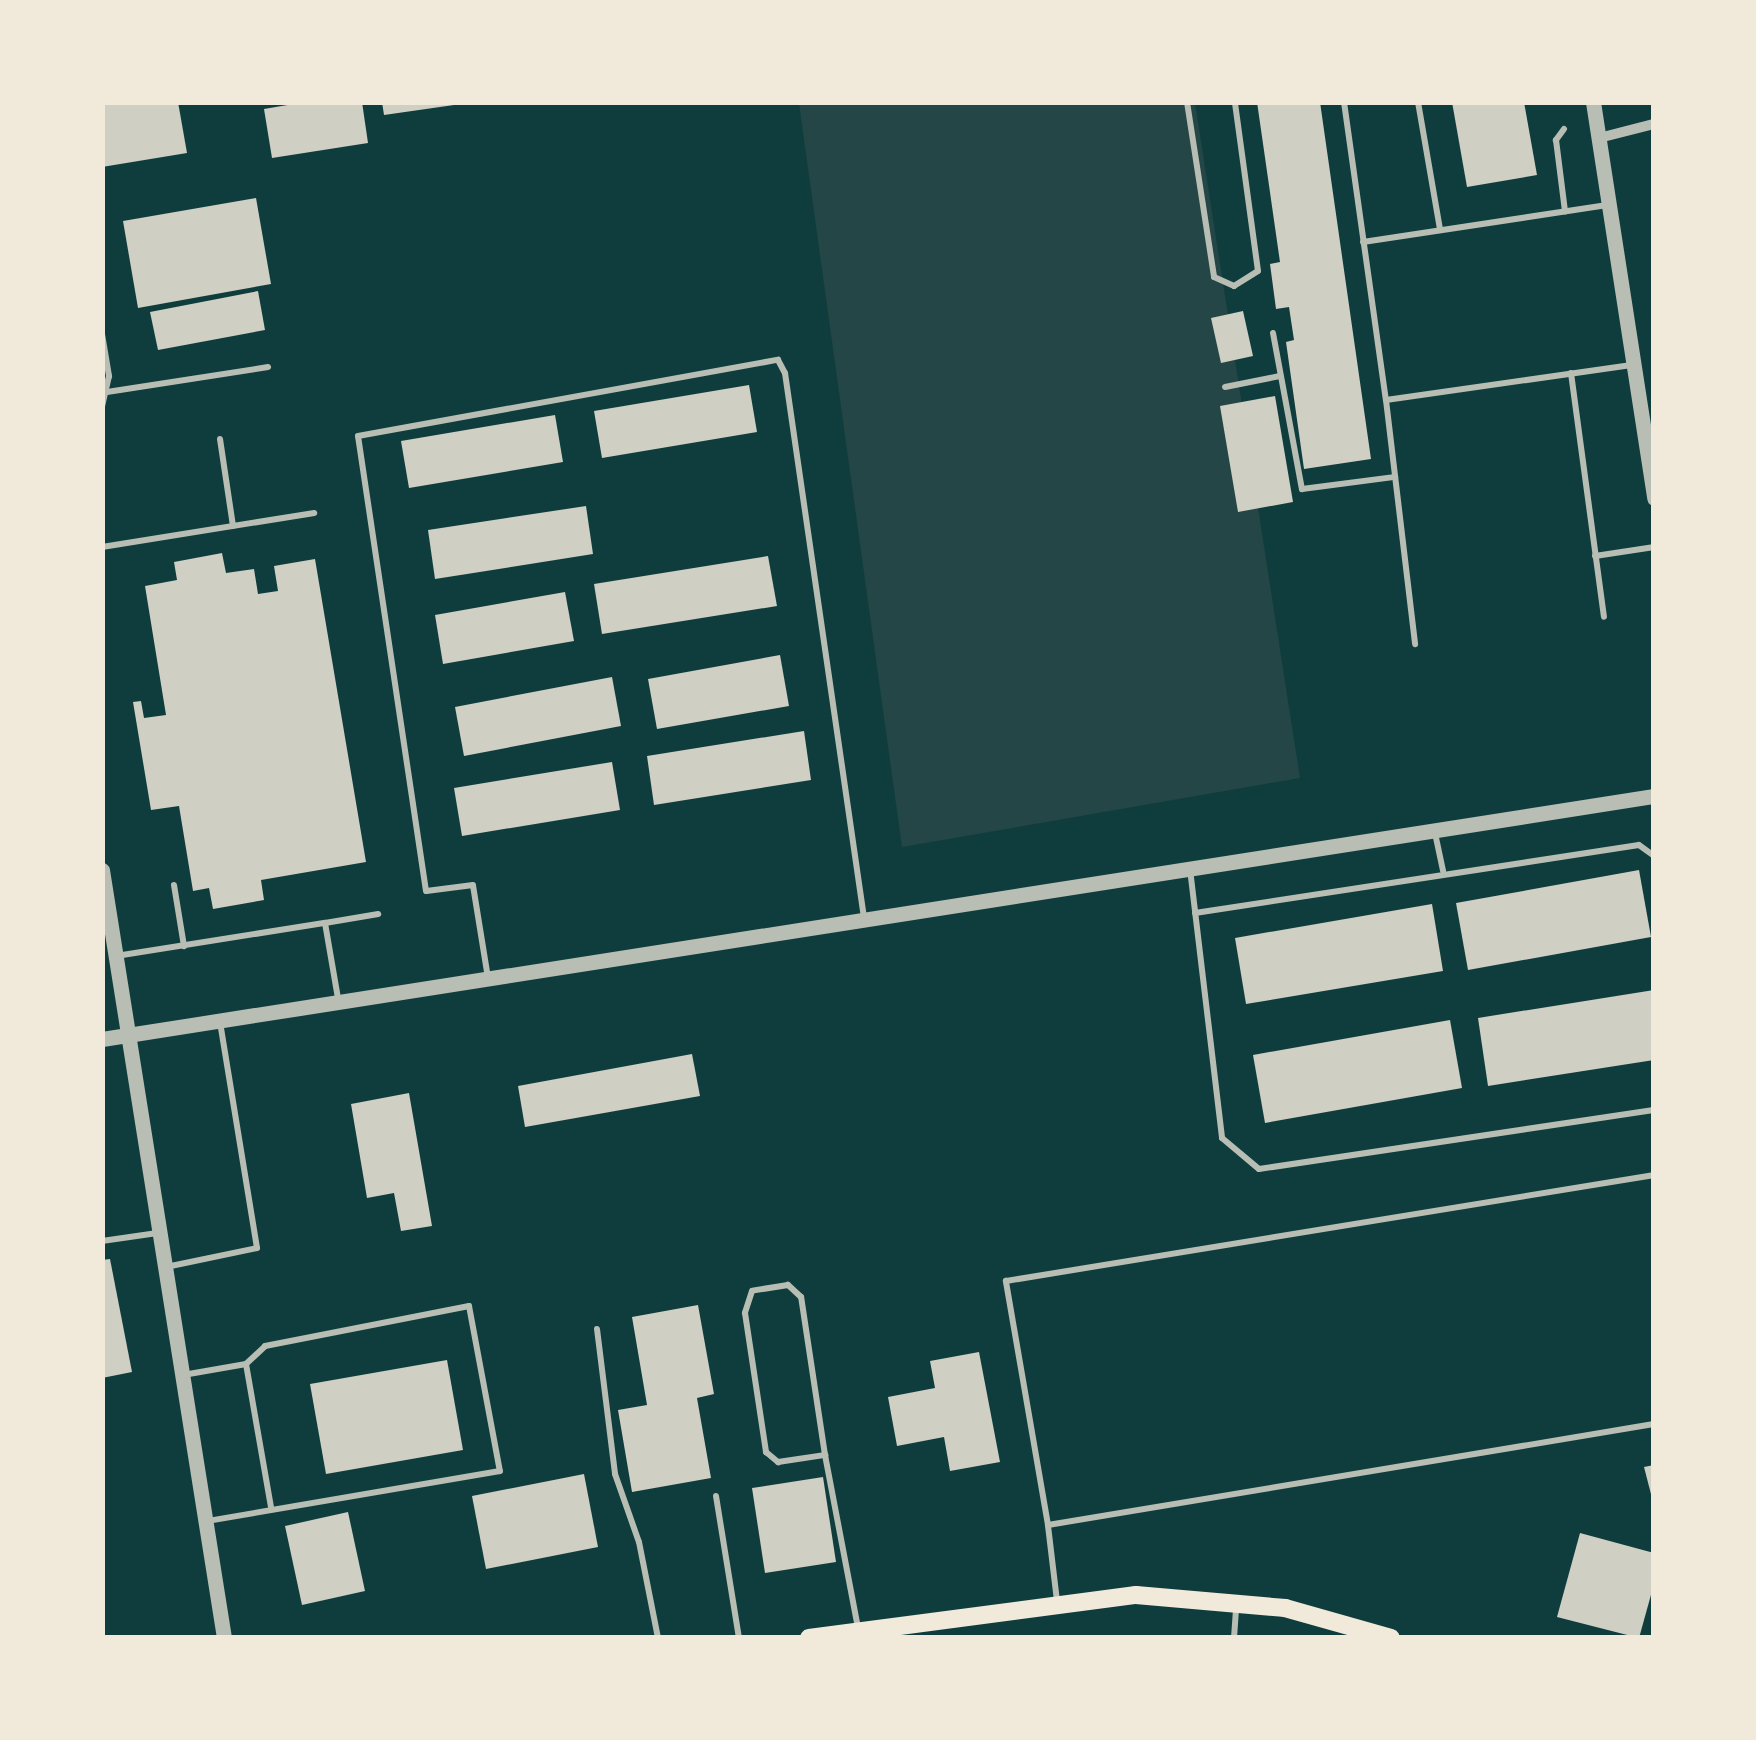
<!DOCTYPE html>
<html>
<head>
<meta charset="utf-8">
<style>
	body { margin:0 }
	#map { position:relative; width:1756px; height:1740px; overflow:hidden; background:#0f3d3e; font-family:"IBM Plex Sans",sans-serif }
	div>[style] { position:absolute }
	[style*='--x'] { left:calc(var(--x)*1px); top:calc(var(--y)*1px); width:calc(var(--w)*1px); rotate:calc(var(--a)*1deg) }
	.green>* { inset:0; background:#244646 }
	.building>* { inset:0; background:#cfcfc3 }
	.service>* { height:6px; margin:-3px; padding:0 3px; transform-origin:3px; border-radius:3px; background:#b8beb3 }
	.minor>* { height:10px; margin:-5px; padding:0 5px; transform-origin:5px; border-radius:5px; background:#b8beb3 }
	.tertiary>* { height:15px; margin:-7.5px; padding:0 7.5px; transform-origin:7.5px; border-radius:7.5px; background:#b8beb3 }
	.secondary>* { height:18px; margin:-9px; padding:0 9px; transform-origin:9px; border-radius:9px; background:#f1e9da }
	span { translate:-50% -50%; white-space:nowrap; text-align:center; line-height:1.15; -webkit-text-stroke:10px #f1e9da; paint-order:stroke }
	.frame { position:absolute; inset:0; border:105px solid #f1e9da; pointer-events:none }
</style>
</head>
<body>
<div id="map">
	<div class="green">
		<div style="clip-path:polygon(799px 103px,1195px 103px,1300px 778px,902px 847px)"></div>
	</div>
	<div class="building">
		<div style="clip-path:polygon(102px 102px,178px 102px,187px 153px,102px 167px)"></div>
		<div style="clip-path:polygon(305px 102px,362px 102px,368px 143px,272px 158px,264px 109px)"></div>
		<div style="clip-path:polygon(382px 102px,454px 102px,454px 105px,384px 115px)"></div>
		<div style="clip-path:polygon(1257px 102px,1320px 102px,1371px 459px,1304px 469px,1286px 342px,1294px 340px,1289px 307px,1276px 309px,1270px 264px,1280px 262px)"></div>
		<div style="clip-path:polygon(1452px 102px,1524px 102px,1537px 175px,1467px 187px)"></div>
		<div style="clip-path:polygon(256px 198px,271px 284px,138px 308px,123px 221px)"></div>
		<div style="clip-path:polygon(258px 291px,265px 330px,158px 350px,150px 312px)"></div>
		<div style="clip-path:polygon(1243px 311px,1253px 356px,1221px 363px,1211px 318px)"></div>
		<div style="clip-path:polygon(749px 385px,757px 432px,602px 458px,594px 411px)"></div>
		<div style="clip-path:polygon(1275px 396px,1293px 502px,1238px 512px,1220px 406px)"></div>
		<div style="clip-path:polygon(555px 415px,563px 462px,409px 488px,401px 441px)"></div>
		<div style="clip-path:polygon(586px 506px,593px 554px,435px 579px,428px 530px)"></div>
		<div style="clip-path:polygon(222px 553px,226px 573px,254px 569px,258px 594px,278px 591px,274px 566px,315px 559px,366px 862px,261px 880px,264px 900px,213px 909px,209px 888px,193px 891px,179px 806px,151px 810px,133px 702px,141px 701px,144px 718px,166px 715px,145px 586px,177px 580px,174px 562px)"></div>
		<div style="clip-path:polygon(768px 556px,777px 606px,602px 634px,594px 584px)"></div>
		<div style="clip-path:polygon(565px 592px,574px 641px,443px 664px,435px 615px)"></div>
		<div style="clip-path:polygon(780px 655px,789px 706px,657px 729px,648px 679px)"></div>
		<div style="clip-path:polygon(612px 677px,621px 726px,464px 756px,455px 707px)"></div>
		<div style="clip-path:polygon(804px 731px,811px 780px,654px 805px,647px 756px)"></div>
		<div style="clip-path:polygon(612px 762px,620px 810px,462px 836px,454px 788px)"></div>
		<div style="clip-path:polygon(1639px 870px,1651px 937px,1468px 970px,1456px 903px)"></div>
		<div style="clip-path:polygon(1432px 904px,1443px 971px,1246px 1004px,1235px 938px)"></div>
		<div style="clip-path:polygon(1654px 990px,1654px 1060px,1488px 1086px,1478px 1018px)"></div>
		<div style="clip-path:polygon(1450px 1020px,1462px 1088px,1265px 1123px,1253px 1055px)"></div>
		<div style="clip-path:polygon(692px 1054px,700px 1096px,525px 1127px,518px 1086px)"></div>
		<div style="clip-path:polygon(409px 1093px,432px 1226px,401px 1231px,394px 1193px,367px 1198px,351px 1104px)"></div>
		<div style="clip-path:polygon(110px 1259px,132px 1372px,102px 1378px,102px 1260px)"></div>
		<div style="clip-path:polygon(698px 1305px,714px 1394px,697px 1398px,711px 1478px,632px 1492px,618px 1410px,647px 1405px,632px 1317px)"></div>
		<div style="clip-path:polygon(979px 1352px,1000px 1462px,950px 1471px,944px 1437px,897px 1446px,888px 1397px,935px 1388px,930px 1361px)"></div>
		<div style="clip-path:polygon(447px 1360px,463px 1450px,326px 1474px,310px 1384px)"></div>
		<div style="clip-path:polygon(1654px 1465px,1654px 1497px,1652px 1498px,1644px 1467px)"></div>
		<div style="clip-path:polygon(584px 1474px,598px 1547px,486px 1569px,472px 1496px)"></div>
		<div style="clip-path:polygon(823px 1477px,836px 1562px,765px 1573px,752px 1488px)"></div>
		<div style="clip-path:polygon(348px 1512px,365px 1591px,302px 1605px,285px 1526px)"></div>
		<div style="clip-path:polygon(1580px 1533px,1654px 1553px,1654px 1584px,1639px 1638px,1557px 1617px)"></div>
	</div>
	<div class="service">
		<div style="--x:1187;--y:102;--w:177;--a:81.2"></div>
		<div style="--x:1214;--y:277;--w:22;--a:24"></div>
		<div style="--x:1234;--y:286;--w:28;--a:-32"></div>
		<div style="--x:1258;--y:271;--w:171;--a:-97.8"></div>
		<div style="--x:1344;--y:102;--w:301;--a:82"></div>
		<div style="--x:1386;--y:400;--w:248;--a:-8.1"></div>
		<div style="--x:1418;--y:102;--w:130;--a:80.2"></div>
		<div style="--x:1564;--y:129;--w:14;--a:126"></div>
		<div style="--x:1556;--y:140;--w:72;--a:82.8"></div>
		<div style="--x:1363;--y:242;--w:247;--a:-8.6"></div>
		<div style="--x:1273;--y:333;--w:159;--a:79.5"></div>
		<div style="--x:1302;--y:489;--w:94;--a:-7.4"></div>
		<div style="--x:102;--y:334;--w:43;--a:80.5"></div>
		<div style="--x:109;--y:376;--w:31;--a:103"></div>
		<div style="--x:1571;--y:373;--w:246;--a:82.3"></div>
		<div style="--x:1225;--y:387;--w:56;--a:-11.3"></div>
		<div style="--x:107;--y:392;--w:163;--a:-8.8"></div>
		<div style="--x:1386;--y:400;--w:246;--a:83.2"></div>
		<div style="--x:220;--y:439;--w:88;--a:81.5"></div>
		<div style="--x:102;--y:547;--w:215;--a:-9.1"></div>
		<div style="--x:1595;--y:556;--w:60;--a:-8.7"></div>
		<div style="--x:1435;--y:833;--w:39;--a:78"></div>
		<div style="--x:1190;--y:869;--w:271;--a:83.2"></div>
		<div style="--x:1222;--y:1138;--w:48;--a:40"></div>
		<div style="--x:1259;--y:1169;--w:399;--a:-8.5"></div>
		<div style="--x:174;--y:885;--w:62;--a:80.7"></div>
		<div style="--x:1195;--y:913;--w:449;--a:-8.7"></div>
		<div style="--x:1639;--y:845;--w:19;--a:36"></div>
		<div style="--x:325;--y:923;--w:54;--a:-9.6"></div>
		<div style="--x:116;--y:956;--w:212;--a:-9"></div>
		<div style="--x:325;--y:923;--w:76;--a:80.2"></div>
		<div style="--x:488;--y:978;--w:94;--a:-99.2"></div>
		<div style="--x:473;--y:885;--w:47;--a:172.7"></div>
		<div style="--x:426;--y:891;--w:460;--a:-98.5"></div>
		<div style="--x:358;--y:436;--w:427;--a:-10.3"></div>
		<div style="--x:778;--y:360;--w:15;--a:62"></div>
		<div style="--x:785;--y:373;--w:551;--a:81.75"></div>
		<div style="--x:102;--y:1241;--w:56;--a:-8.3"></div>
		<div style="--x:166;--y:1267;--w:93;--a:-11.8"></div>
		<div style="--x:257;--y:1248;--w:230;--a:-99.3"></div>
		<div style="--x:597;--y:1329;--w:146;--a:82.9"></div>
		<div style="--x:615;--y:1474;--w:72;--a:70.6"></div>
		<div style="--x:639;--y:1542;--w:98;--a:78.8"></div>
		<div style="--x:246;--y:1364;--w:145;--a:80.1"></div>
		<div style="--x:183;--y:1375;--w:64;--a:-9.9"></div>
		<div style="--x:246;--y:1364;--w:26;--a:-43"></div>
		<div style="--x:265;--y:1346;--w:208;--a:-11.1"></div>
		<div style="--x:469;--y:1306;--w:168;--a:79.4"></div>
		<div style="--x:500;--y:1471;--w:296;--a:170.3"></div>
		<div style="--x:825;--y:1455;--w:160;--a:-98.6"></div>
		<div style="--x:801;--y:1297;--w:18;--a:-137"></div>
		<div style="--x:788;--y:1285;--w:36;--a:171"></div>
		<div style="--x:752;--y:1291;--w:23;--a:108"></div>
		<div style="--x:745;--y:1313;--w:141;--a:81.4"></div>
		<div style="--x:766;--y:1452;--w:16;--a:40"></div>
		<div style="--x:778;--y:1462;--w:48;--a:-8.5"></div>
		<div style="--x:825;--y:1455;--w:176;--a:79.2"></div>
		<div style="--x:716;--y:1496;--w:144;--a:80.8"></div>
		<div style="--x:1048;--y:1525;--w:248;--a:-99.8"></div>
		<div style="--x:1006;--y:1281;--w:657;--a:-9.29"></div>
		<div style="--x:1057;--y:1601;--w:77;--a:-96.8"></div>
		<div style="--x:1048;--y:1525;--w:614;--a:-9.46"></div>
		<div style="--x:1234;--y:1638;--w:30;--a:-86"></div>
	</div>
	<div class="minor">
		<div style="--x:1599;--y:138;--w:57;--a:-14.3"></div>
	</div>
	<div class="tertiary">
		<div style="--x:1593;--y:102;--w:401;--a:81.2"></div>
		<div style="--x:102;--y:870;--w:778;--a:80.97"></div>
		<div style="--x:102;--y:1039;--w:1571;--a:-8.9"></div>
	</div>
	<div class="secondary">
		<div style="--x:809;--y:1638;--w:330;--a:-7.5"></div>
		<div style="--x:1136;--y:1595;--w:150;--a:5"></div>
		<div style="--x:1285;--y:1608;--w:110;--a:15.8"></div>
	</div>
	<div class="frame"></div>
</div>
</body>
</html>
